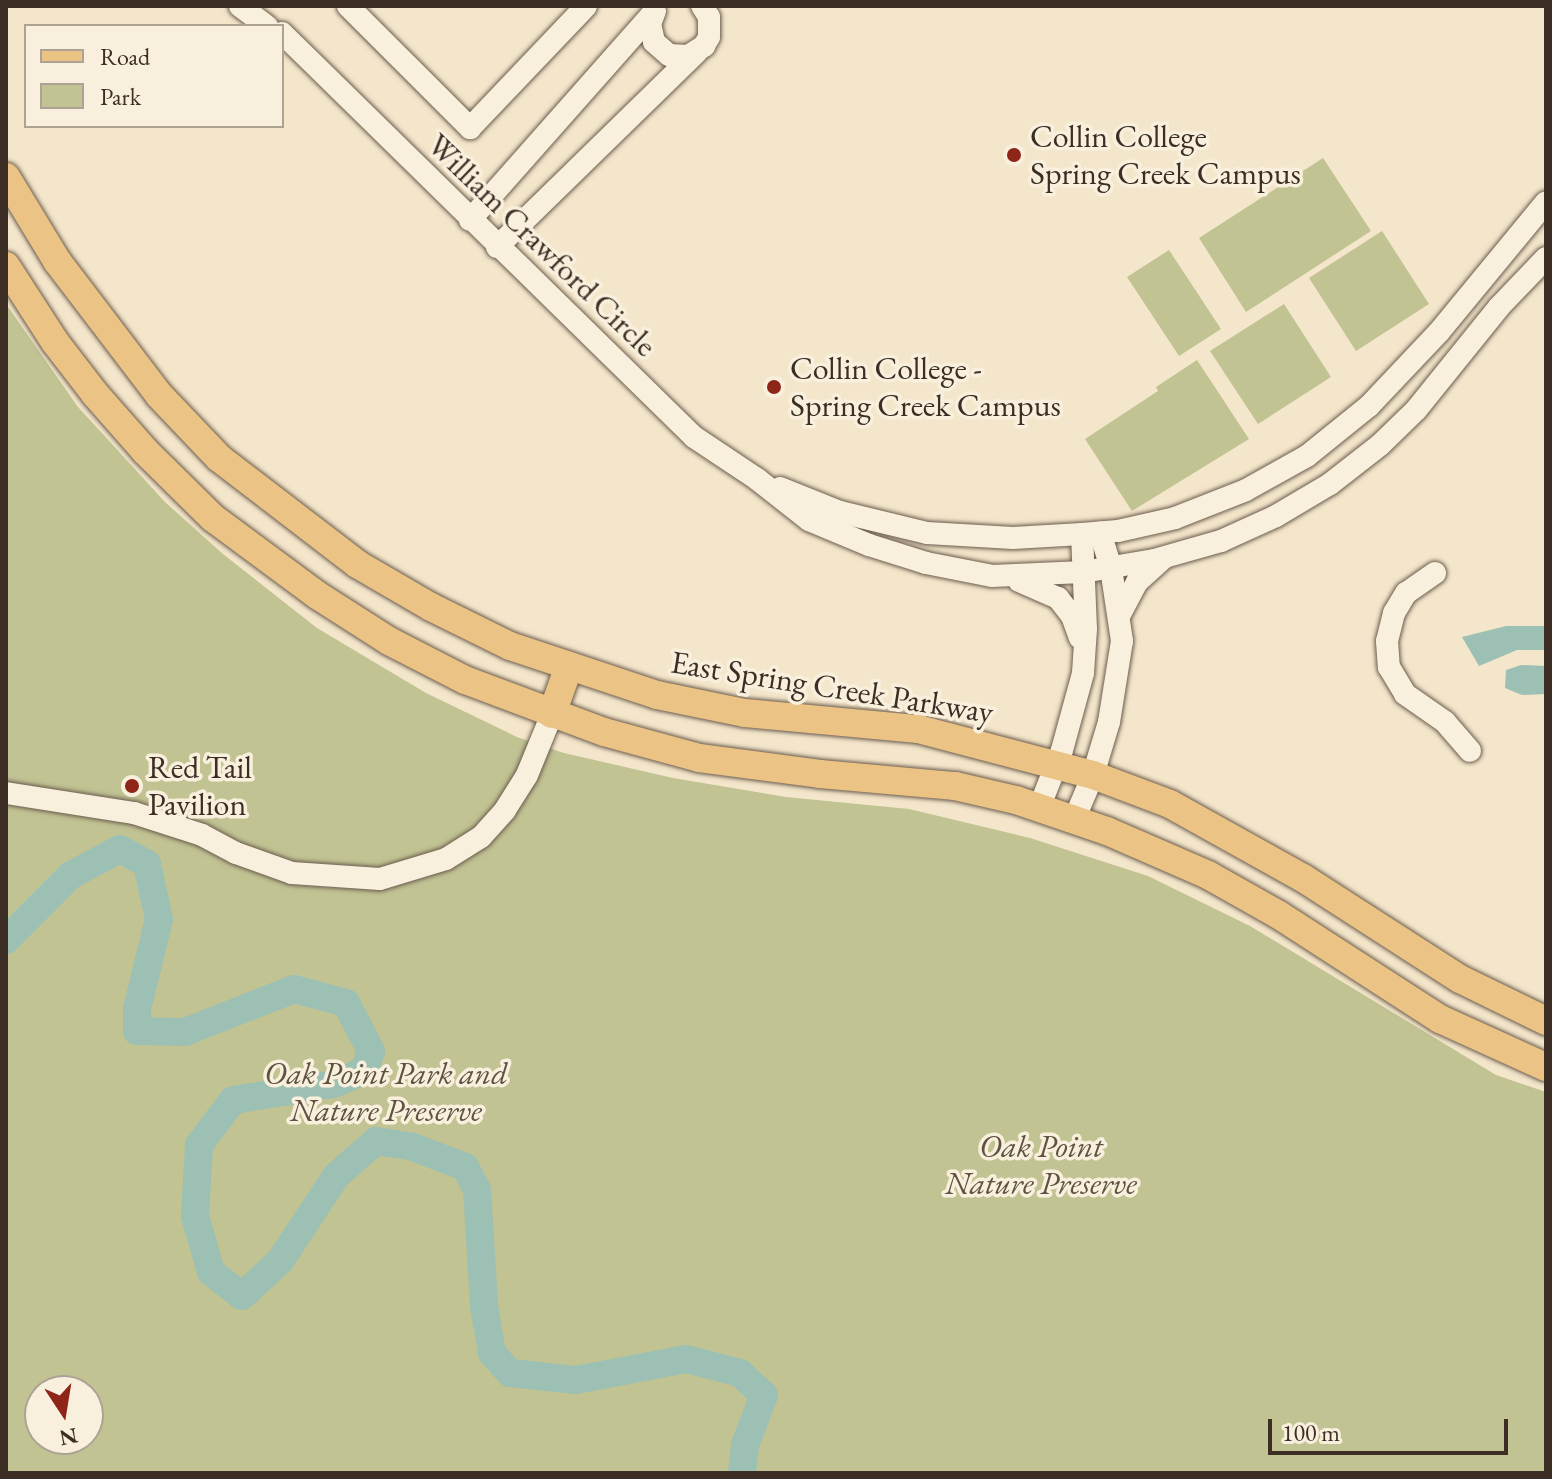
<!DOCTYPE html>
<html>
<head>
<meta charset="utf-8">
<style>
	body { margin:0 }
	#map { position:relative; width:1552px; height:1479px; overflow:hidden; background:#f4e6ca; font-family:"EB Garamond",serif }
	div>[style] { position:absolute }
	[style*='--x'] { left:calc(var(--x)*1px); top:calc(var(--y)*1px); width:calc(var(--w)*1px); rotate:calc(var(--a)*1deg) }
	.green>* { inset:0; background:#c1c393 }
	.water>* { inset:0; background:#9cc0b3 }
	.river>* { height:28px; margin:-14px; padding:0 14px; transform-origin:14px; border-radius:14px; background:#9cc0b3 }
	.roads { filter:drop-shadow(0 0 2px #6b5c4e) drop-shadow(0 0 2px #6b5c4e) }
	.minor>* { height:22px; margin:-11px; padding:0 11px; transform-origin:11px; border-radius:11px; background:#f8efdd }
	.major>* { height:28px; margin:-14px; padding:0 14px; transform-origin:14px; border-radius:14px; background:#eac385 }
	.dots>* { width:22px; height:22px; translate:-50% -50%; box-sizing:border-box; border:4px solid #f8efdd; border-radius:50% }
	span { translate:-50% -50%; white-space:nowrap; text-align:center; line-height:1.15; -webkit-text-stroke:7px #f8efdd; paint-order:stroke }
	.poi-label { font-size:32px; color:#3d2e25 }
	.left { translate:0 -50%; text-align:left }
	.street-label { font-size:32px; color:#3d2e25 }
	.park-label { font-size:32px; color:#5e5340; font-style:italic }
	.frame { position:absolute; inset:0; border:8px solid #3d2e25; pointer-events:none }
	.legend { position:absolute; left:24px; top:24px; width:260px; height:104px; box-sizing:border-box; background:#f8efdd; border:2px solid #ada293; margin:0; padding:10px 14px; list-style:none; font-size:24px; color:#3d2e25 }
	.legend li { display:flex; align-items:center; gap:16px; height:40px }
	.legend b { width:40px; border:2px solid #ada293 }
	.north { position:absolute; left:24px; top:1375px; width:80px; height:80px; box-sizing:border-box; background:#f8efdd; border:2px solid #ada293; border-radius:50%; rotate:168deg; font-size:22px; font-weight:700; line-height:32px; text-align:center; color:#3d2e25 }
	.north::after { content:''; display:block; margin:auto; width:28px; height:36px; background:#8f2418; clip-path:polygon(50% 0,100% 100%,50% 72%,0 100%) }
	.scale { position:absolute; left:1268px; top:1419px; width:240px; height:36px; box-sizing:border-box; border:4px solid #3d2e25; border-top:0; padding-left:10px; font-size:24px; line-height:28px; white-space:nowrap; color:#3d2e25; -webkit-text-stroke:6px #f8efdd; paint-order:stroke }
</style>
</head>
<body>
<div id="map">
	<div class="green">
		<div style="clip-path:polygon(1323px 158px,1371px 231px,1246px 312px,1199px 238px)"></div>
		<div style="clip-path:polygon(1382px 231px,1429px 304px,1356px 351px,1309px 278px)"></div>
		<div style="clip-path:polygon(1169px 250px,1221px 329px,1179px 356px,1127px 277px)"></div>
		<div style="clip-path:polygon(evenodd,6px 304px,78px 407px,165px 502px,223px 554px,317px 628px,426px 693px,517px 737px,564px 753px,673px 778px,786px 797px,909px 809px,1030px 838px,1148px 876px,1250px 926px,1496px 1075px,1546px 1092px,1546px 1473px,6px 1473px,6px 304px,40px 1391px,88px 1391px,88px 1439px,40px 1439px,40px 1391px)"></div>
		<div style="clip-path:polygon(1284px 304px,1331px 377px,1258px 424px,1210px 351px)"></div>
		<div style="clip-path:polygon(1197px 360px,1249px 439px,1132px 511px,1085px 439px,1158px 391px,1156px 387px)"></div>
	</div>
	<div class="water">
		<div style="clip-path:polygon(1506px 626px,1546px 626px,1546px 650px,1517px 650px,1479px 666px,1462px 637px)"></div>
		<div style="clip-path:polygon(1521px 665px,1546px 666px,1546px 694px,1522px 695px,1505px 688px,1506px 670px)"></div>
	</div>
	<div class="river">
		<div style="--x:6;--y:940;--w:92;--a:-45"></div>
		<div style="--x:71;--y:875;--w:55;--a:-28"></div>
		<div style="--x:120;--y:849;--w:31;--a:29"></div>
		<div style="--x:147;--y:864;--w:56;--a:77.7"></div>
		<div style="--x:159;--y:919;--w:93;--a:103.7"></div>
		<div style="--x:137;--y:1009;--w:22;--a:90"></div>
		<div style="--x:137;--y:1031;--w:48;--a:1.2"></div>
		<div style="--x:185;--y:1032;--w:117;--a:-21.5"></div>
		<div style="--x:294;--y:989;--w:54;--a:15.1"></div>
		<div style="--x:346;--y:1003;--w:54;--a:62.5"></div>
		<div style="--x:371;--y:1051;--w:21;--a:109"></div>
		<div style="--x:364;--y:1071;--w:34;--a:157"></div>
		<div style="--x:333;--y:1084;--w:101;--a:170.9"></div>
		<div style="--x:233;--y:1100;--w:56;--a:127.1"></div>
		<div style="--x:199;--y:1145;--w:71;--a:93.2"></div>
		<div style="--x:195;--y:1216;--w:58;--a:74.1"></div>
		<div style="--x:211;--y:1272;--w:39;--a:38"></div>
		<div style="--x:242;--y:1296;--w:52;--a:-42.6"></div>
		<div style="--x:280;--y:1261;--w:102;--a:-56.6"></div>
		<div style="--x:336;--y:1176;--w:53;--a:-41.2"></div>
		<div style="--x:376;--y:1141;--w:37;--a:9"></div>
		<div style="--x:413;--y:1147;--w:56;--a:21"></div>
		<div style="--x:465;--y:1167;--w:26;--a:62"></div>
		<div style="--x:477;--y:1190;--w:116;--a:86.5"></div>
		<div style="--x:484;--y:1306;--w:48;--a:80.3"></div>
		<div style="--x:492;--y:1353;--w:27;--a:48"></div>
		<div style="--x:510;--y:1373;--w:66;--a:6.1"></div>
		<div style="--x:576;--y:1380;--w:112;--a:-10.8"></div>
		<div style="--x:686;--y:1359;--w:56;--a:14.5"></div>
		<div style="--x:740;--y:1373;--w:33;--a:43"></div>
		<div style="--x:764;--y:1395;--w:53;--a:110.8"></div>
		<div style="--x:745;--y:1445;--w:28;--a:96"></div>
	</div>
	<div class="roads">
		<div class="minor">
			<div style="--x:240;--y:6;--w:34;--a:37"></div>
			<div style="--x:348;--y:6;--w:173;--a:45"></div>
			<div style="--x:470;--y:128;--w:168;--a:-46.4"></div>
			<div style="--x:655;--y:11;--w:14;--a:111"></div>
			<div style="--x:650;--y:24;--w:18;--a:77"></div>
			<div style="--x:654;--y:42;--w:20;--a:41"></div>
			<div style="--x:669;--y:55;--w:19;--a:3"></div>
			<div style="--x:688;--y:56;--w:19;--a:-32"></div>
			<div style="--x:704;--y:46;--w:10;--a:-61"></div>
			<div style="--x:709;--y:37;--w:20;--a:-90"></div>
			<div style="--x:709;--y:17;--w:13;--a:-122"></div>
			<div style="--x:282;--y:33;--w:577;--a:44.44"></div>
			<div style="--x:694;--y:437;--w:76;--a:33.7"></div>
			<div style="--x:757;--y:479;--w:66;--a:38.3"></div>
			<div style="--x:809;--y:520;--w:65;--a:22.6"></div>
			<div style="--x:869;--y:545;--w:60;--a:17.5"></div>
			<div style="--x:926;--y:563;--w:67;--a:11.1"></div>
			<div style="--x:992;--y:576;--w:91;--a:-2.5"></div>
			<div style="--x:1083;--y:572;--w:72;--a:-9.6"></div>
			<div style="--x:1154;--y:560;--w:70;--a:-15.8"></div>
			<div style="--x:1221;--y:541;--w:60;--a:-24.4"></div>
			<div style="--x:1276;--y:516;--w:63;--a:-30.7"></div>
			<div style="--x:1330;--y:484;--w:63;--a:-38"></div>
			<div style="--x:1380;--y:445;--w:50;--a:-44.2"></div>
			<div style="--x:1416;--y:410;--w:132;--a:-51.1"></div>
			<div style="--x:1499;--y:307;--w:68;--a:-46.2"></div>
			<div style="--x:470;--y:220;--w:278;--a:-48.5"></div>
			<div style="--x:497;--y:247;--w:279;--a:-44.3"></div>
			<div style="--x:780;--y:488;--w:65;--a:21.8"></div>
			<div style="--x:840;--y:512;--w:89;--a:13.6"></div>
			<div style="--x:927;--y:533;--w:86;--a:3.3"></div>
			<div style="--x:1013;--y:538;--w:69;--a:-3.3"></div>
			<div style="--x:1082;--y:534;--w:36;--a:-5"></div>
			<div style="--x:1118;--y:531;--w:58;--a:-12.8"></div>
			<div style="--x:1175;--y:518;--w:76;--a:-21.5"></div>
			<div style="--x:1246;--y:490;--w:70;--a:-29.1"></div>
			<div style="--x:1307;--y:456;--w:80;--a:-38.9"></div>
			<div style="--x:1369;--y:406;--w:102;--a:-46.6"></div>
			<div style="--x:1439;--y:332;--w:168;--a:-50.5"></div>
			<div style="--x:1435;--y:573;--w:35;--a:145"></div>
			<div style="--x:1406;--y:593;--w:23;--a:121"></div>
			<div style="--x:1394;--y:613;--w:29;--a:104"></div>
			<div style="--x:1387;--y:641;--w:26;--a:86"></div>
			<div style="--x:1389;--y:667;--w:31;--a:59"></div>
			<div style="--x:1405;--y:694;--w:49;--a:35"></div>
			<div style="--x:1445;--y:722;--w:38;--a:49"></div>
			<div style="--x:1019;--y:581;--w:43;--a:23.6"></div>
			<div style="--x:1058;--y:598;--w:23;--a:52"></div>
			<div style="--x:1072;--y:616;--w:23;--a:70"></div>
			<div style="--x:1119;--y:616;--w:38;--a:-62"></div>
			<div style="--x:1137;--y:582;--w:36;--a:-42"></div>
			<div style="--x:6;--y:793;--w:130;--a:8.9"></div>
			<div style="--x:134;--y:813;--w:71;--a:17.9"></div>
			<div style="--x:202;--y:835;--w:38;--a:28"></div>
			<div style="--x:236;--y:853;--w:59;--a:19.7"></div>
			<div style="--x:292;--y:873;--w:88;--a:3.9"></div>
			<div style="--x:380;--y:879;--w:69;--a:-16.9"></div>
			<div style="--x:446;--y:859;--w:41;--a:-32.2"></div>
			<div style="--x:481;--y:837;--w:36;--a:-48"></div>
			<div style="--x:505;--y:810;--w:41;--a:-57.8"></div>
			<div style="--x:527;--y:775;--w:66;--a:-67.7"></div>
			<div style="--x:1039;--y:808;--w:62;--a:-68.4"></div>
			<div style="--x:1062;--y:750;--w:80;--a:-74.7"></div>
			<div style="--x:1083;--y:673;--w:44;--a:-86.1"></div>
			<div style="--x:1086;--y:629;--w:95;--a:-92.4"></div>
			<div style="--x:1074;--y:820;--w:49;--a:-67.1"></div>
			<div style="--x:1093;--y:775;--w:55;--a:-73.2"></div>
			<div style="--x:1109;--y:722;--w:82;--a:-80.9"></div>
			<div style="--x:1122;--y:641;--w:74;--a:-98.6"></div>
			<div style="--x:1111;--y:568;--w:37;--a:-107"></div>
		</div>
		<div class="major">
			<div style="--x:6;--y:177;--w:98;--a:58.7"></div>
			<div style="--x:57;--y:261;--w:168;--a:52.7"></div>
			<div style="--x:159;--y:395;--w:87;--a:46.4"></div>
			<div style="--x:219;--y:458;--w:174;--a:37.5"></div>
			<div style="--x:357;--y:564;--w:86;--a:30.2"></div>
			<div style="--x:431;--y:607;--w:88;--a:26.3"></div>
			<div style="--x:510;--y:646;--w:155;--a:18.4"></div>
			<div style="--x:657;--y:695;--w:90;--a:11.6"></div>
			<div style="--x:745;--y:713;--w:174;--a:5.3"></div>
			<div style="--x:918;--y:729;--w:181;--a:14.7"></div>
			<div style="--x:1093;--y:775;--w:82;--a:20.6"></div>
			<div style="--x:1170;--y:804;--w:152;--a:29.1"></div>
			<div style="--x:1303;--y:878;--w:187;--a:32.8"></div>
			<div style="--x:1460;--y:979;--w:96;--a:26"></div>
			<div style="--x:6;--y:266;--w:90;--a:57.2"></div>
			<div style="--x:55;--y:342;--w:66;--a:52.4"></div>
			<div style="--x:95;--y:394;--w:76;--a:48.7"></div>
			<div style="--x:145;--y:451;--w:95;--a:44.6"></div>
			<div style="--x:213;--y:518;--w:129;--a:36.5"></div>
			<div style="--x:317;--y:595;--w:85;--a:32.6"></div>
			<div style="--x:389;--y:641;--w:85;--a:27.2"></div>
			<div style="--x:465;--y:680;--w:148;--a:20.5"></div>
			<div style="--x:604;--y:732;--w:98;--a:15.3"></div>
			<div style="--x:699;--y:758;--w:122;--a:7.5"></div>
			<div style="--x:820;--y:774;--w:136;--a:5.1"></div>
			<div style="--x:955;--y:786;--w:63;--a:12.9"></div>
			<div style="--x:1016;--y:800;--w:96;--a:18.8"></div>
			<div style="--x:1107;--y:831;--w:110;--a:23.5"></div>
			<div style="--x:1208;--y:875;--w:81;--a:29.4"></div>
			<div style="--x:1279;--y:915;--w:192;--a:32.9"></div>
			<div style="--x:1440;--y:1019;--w:116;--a:24.4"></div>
			<div style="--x:552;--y:714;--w:51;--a:-70.5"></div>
		</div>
	</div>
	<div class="dots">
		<div style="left:1014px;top:155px;background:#8f2418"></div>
		<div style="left:774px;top:387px;background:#8f2418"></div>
		<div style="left:132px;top:786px;background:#8f2418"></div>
	</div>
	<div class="poi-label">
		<span class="left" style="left:1030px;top:155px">Collin College<br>Spring Creek Campus</span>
		<span class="left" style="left:790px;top:387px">Collin College -<br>Spring Creek Campus</span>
		<span class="left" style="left:148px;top:786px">Red Tail<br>Pavilion</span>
	</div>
	<div class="street-label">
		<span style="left:542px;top:245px;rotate:44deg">William Crawford Circle</span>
		<span style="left:832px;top:687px;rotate:9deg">East Spring Creek Parkway</span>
	</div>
	<div class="park-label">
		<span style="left:386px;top:1092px">Oak Point Park and<br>Nature Preserve</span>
		<span style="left:1041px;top:1165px">Oak Point<br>Nature Preserve</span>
	</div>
	<div class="frame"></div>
	<ul class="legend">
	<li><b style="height:10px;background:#eac385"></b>Road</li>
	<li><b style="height:22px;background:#c1c393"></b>Park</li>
	</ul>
	<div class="north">N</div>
	<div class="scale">100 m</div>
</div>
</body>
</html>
